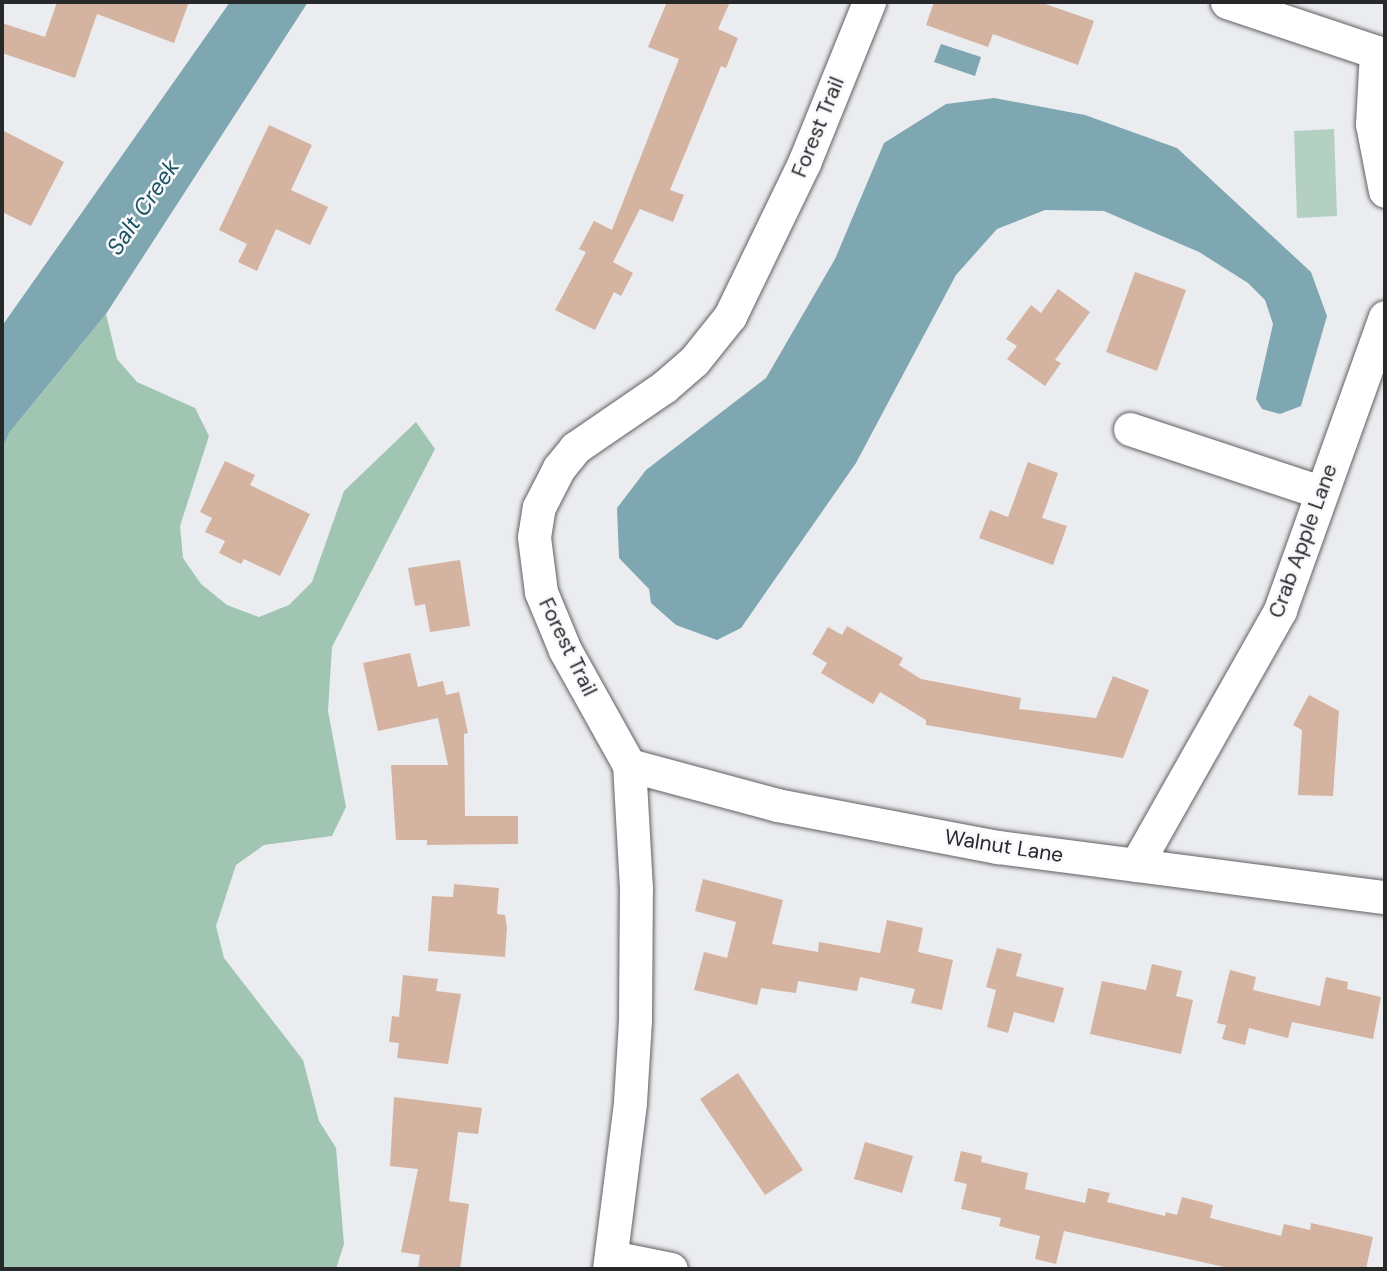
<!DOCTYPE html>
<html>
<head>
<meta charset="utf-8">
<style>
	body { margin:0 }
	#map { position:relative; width:1387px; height:1271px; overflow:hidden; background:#ebecef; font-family:"DM Sans",sans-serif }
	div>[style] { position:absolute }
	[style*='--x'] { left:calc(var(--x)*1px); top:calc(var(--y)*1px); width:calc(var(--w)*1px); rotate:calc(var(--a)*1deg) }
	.green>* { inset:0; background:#b3d0c2 }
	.forest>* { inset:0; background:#a0c5b3 }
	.water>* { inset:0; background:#7ea7b1 }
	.building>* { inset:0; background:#d5b3a1 }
	.roads { filter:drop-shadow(0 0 2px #606163) drop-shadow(0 0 2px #606163) }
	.minor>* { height:33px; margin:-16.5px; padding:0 16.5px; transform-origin:16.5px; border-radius:16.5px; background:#fff }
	span { translate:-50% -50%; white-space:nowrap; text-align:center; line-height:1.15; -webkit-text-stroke:5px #f8f9fc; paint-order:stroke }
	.street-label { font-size:21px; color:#272829 }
	.water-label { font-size:23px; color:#1b5460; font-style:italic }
	.frame { position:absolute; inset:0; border:4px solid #272829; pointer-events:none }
</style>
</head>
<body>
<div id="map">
	<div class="green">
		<div style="clip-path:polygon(1334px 129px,1337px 216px,1297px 218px,1294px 131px)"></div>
	</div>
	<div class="forest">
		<div style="clip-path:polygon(106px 314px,117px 359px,137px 382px,195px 408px,209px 436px,180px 526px,183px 558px,201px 584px,227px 605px,259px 617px,289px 605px,312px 582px,344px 491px,416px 422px,435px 449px,332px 647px,328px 711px,346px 807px,332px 836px,264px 845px,236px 865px,216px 926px,224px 958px,303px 1060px,319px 1121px,336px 1148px,344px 1244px,336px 1269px,2px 1269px,2px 450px,9px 433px)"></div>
	</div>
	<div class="water">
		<div style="clip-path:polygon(230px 2px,308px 2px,106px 314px,9px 433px,2px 450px,2px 326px)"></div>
		<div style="clip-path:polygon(941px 44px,981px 57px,975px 76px,934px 62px)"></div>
		<div style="clip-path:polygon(994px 98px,1085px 115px,1177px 148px,1311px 272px,1327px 316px,1301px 406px,1280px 414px,1262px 409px,1256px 399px,1273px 324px,1265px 300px,1248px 283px,1199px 252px,1104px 211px,1045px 210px,997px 229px,956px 275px,856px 463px,741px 628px,717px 640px,676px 625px,651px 603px,649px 589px,619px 558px,617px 508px,646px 470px,766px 378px,835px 259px,884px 143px,946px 104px)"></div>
	</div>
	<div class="building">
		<div style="clip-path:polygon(57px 2px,189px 2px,174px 43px,97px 14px,75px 78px,2px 53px,2px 23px,45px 37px)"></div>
		<div style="clip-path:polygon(667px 2px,730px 2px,718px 29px,738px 38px,726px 68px,721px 66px,670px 190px,684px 195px,673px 222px,640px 209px,613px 262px,633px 273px,621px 296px,614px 292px,595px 330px,555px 310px,586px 252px,579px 249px,594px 221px,612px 230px,679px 59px,648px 47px)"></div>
		<div style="clip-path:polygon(934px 2px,1040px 2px,1094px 21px,1078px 65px,993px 34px,988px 47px,926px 25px)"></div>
		<div style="clip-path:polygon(269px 125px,312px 145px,291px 190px,328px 207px,310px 245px,276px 229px,257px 271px,238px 262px,247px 244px,219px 230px)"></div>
		<div style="clip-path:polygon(2px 130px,64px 162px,31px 226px,2px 212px)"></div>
		<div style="clip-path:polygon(1135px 272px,1186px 290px,1157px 371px,1106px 352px)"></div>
		<div style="clip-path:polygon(1058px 289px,1090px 312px,1055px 360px,1061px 363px,1045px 386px,1007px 359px,1017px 346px,1006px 339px,1031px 305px,1041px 313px)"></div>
		<div style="clip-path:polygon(225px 461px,255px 475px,250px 485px,310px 514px,280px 576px,244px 559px,241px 564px,219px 553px,225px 541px,205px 532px,212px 518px,200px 512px)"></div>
		<div style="clip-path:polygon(1028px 462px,1058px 473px,1042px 518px,1067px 526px,1053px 565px,979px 538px,990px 510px,1008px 517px)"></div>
		<div style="clip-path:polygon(460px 560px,470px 626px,430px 632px,425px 604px,415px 606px,408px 568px)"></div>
		<div style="clip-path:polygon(847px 626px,903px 658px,899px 665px,921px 679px,1021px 698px,1019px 709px,1096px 718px,1113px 676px,1149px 690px,1123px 758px,926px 725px,926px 720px,880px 692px,873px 704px,821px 673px,827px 663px,812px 654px,828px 627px,842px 635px)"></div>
		<div style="clip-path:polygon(410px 653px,418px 687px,443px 681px,446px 695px,459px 692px,468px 733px,464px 734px,465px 816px,518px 816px,518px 844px,427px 845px,427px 840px,396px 840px,391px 765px,448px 765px,438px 718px,378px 731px,363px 663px)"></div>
		<div style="clip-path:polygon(1309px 695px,1339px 711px,1333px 796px,1298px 795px,1302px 730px,1293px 725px)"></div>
		<div style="clip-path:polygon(703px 879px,783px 900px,772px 944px,818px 952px,819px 942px,880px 953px,887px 920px,923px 928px,918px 952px,953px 960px,942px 1010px,911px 1003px,915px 989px,860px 977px,857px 991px,798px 981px,796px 993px,761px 988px,757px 1005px,694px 990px,704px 952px,727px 958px,736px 922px,695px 911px)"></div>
		<div style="clip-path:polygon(454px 884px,499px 888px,497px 914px,505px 915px,507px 928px,505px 957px,428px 951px,432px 896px,453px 897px)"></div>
		<div style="clip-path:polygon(997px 948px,1022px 954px,1016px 976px,1064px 988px,1054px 1023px,1014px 1012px,1008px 1033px,987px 1027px,996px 990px,986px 987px)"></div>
		<div style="clip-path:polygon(1152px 964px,1182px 971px,1176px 996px,1193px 1000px,1181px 1054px,1090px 1034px,1102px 981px,1146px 990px)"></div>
		<div style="clip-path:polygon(1230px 970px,1256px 977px,1253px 990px,1320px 1006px,1326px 977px,1348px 982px,1347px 989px,1381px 997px,1373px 1039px,1292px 1022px,1288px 1038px,1249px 1028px,1245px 1045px,1222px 1039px,1226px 1025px,1217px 1023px)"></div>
		<div style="clip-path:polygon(403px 975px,438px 979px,436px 991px,461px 994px,448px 1064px,397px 1058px,399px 1043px,389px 1042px,392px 1016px,399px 1017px)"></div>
		<div style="clip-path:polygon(738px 1073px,803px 1170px,765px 1195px,700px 1099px)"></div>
		<div style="clip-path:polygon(394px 1097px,482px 1108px,478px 1134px,458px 1132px,449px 1201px,469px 1204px,460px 1269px,418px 1269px,420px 1255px,401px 1252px,418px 1169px,390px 1166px)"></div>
		<div style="clip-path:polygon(865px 1142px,913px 1156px,902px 1193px,854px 1179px)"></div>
		<div style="clip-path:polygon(961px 1151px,982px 1156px,981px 1162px,1028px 1173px,1025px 1189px,1085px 1203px,1088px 1188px,1110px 1193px,1107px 1202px,1165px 1216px,1166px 1212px,1177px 1215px,1182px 1197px,1213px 1205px,1210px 1218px,1281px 1236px,1284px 1224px,1310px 1230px,1311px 1223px,1373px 1237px,1366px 1269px,1233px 1269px,1064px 1231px,1056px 1264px,1035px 1259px,1040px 1236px,999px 1226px,1001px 1218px,961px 1209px,967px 1184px,954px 1181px)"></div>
	</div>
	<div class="roads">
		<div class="minor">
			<div style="--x:1227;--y:2;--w:167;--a:18.5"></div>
			<div style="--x:1376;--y:52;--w:72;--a:93.2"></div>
			<div style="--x:1372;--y:124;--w:68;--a:79"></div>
			<div style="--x:1130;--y:429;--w:201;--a:18.3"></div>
			<div style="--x:629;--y:765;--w:153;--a:15.1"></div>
			<div style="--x:777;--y:805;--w:225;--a:10.8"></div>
			<div style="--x:998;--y:847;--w:390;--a:7.4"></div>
			<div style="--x:1136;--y:865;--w:293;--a:-60.5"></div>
			<div style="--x:1280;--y:610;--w:311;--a:-70.3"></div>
			<div style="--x:611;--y:1257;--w:61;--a:11.3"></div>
			<div style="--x:609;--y:1269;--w:168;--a:-82.8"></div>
			<div style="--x:630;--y:1102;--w:82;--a:-86.5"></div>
			<div style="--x:635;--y:1020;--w:131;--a:-89.6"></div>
			<div style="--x:636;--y:889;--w:124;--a:-93.2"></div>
			<div style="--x:629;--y:765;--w:132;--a:-119.1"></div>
			<div style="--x:565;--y:650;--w:63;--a:-112.5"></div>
			<div style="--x:541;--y:592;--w:55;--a:-97.3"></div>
			<div style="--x:534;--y:537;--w:30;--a:-81"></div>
			<div style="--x:539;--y:507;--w:44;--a:-62.9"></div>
			<div style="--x:559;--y:468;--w:26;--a:-51"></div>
			<div style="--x:575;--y:448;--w:108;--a:-34.4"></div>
			<div style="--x:664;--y:387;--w:40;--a:-41"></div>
			<div style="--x:694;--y:361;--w:58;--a:-51.3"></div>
			<div style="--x:730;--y:316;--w:170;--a:-64.2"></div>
			<div style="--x:804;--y:163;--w:174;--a:-68"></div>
		</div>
	</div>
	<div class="street-label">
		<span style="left:818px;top:127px;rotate:-68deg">Forest Trail</span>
		<span style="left:1303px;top:541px;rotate:-70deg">Crab Apple Lane</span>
		<span style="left:568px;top:647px;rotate:64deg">Forest Trail</span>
		<span style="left:1004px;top:846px;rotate:9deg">Walnut Lane</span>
	</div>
	<div class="water-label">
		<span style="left:143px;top:207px;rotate:-56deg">Salt Creek</span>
	</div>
	<div class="frame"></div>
</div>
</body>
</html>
